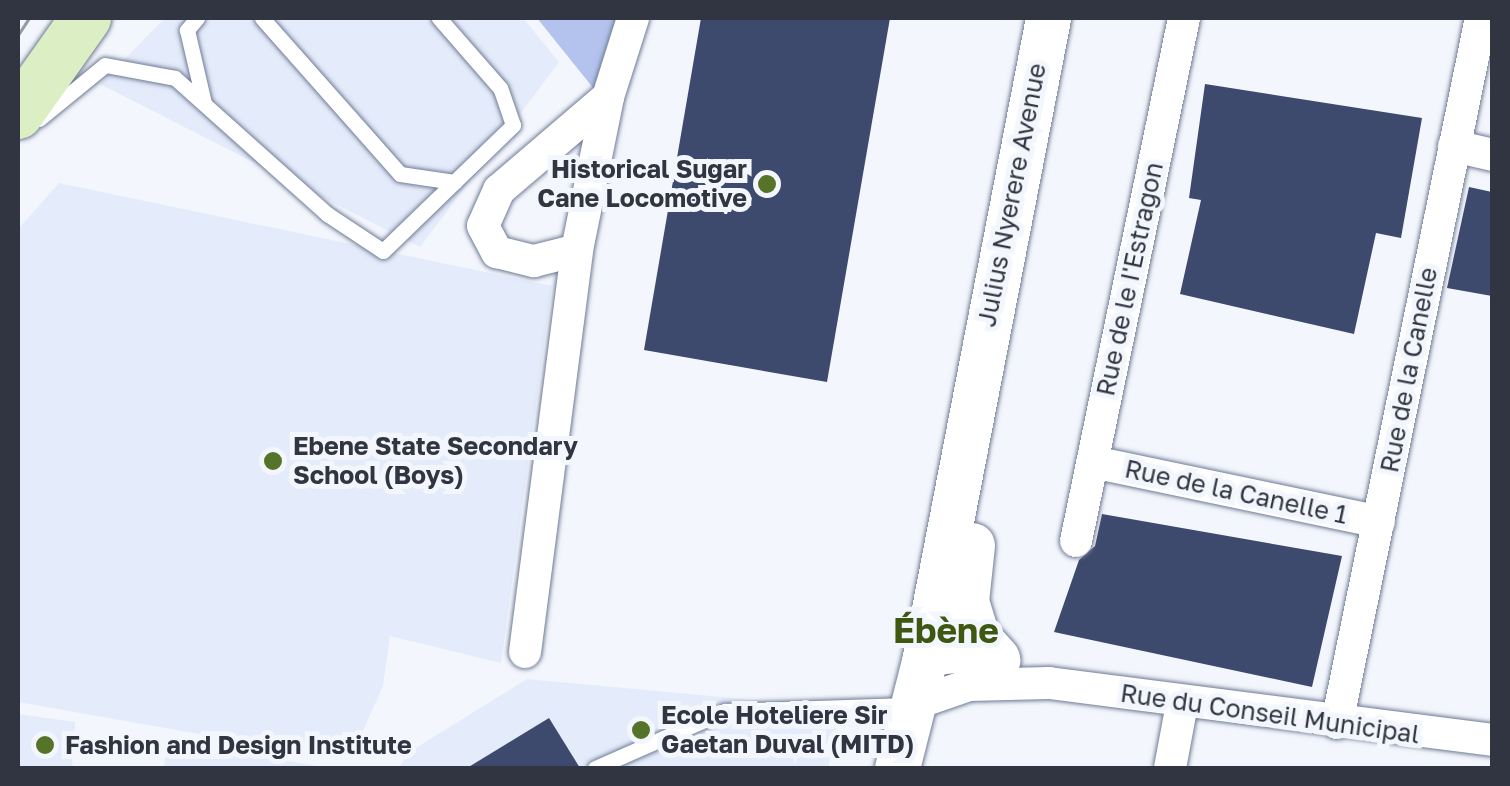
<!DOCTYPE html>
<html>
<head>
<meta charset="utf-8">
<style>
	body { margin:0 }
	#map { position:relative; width:1510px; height:786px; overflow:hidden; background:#f3f6fc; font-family:"Golos Text",sans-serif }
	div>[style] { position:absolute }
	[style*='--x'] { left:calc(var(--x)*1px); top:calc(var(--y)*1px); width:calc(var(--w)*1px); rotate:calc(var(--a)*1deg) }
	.built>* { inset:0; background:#e4ebfa }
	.forest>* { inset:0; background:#b3c3ed }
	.building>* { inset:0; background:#3d4a6d }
	.roads { filter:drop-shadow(0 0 2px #6f7b96) drop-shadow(0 0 2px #6f7b96) }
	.service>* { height:15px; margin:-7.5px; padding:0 7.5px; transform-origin:7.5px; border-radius:7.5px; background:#fff }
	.minor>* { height:32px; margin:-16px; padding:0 16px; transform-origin:16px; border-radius:16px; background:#fff }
	.secondary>* { height:45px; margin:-22.5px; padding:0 22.5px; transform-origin:22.5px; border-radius:22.5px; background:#fff }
	.primary>* { height:50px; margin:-25px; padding:0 25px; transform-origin:25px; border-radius:25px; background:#dcefc4 }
	.tram>* { height:2.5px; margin:-1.25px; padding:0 1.25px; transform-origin:1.25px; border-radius:1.25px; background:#969aa3 }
	.dots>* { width:28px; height:28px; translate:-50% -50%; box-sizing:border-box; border:5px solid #f3f6fc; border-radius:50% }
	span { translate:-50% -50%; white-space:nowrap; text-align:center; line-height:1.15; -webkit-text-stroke:10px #f3f6fc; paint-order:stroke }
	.poi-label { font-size:25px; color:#303541; font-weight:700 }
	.right { translate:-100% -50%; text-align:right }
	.left { translate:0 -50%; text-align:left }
	.street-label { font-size:25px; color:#303541 }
	.district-label { font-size:35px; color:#3e5711; font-weight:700 }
	.frame { position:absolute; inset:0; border:20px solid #303541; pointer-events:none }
</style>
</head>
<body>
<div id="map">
	<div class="built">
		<div style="clip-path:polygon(165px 18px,523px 18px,559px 62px,420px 247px,100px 84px)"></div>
		<div style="clip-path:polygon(59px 183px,552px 286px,501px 663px,390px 636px,383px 686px,357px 744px,319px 755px,18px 702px,18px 229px)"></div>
		<div style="clip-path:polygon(527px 679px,841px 708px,828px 768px,398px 768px,411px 751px)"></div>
		<div style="clip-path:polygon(18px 714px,75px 722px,72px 768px,18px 768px)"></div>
		<div style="clip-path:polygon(167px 741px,329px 768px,164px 768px)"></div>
	</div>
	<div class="forest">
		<div style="clip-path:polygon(537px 18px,620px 18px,594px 89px)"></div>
	</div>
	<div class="building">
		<div style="clip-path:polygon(701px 18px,890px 18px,827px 382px,644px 350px)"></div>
		<div style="clip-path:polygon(1205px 84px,1422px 118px,1401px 238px,1376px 233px,1354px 334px,1180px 294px,1201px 200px,1189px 198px)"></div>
		<div style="clip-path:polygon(1469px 187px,1492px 192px,1492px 296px,1447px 288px)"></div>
		<div style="clip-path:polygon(1102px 514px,1342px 556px,1312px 687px,1054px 632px,1079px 560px,1095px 546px)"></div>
		<div style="clip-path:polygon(549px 718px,580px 768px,467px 768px)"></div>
	</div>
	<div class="roads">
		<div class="service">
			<div style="--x:197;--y:18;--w:16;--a:130"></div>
			<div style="--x:187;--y:30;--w:75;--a:76.9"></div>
			<div style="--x:262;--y:18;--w:208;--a:48.5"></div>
			<div style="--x:400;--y:174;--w:55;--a:8.4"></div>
			<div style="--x:39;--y:119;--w:85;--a:-39.3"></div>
			<div style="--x:105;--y:65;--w:71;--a:10.5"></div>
			<div style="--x:175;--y:78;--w:204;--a:41.8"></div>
			<div style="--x:327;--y:214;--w:67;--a:33.5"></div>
			<div style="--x:383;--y:251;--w:181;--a:-44.1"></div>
			<div style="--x:513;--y:125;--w:39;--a:-109"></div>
			<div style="--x:500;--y:88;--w:93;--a:-131.1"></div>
			<div style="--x:595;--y:768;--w:142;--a:-23.7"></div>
			<div style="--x:725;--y:711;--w:183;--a:-1.9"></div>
		</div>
		<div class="minor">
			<div style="--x:608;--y:97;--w:143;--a:139.5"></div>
			<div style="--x:499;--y:190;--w:39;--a:114"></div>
			<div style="--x:483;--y:226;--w:30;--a:62"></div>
			<div style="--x:497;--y:252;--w:38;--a:14"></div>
			<div style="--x:534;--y:261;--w:44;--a:-14.3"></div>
			<div style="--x:577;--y:250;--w:156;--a:-78.5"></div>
			<div style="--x:608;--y:97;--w:83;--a:-72.4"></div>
			<div style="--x:1454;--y:146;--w:39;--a:13"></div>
			<div style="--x:1093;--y:462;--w:292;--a:11.8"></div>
			<div style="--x:1076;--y:541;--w:534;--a:-78.33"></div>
			<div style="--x:525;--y:652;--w:405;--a:-82.6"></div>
			<div style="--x:924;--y:661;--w:45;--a:-7.6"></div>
			<div style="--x:969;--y:655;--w:36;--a:10"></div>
			<div style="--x:911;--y:705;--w:61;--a:-19"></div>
			<div style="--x:969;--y:685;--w:80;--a:-1.4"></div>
			<div style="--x:1049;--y:683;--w:447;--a:7.3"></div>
			<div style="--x:1337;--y:723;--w:720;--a:-78.46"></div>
			<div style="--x:1170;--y:768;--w:65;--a:-79.4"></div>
		</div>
		<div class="secondary">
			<div style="--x:972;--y:545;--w:56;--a:96.1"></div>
			<div style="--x:966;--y:601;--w:37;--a:73"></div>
			<div style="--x:977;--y:636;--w:30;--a:48"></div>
			<div style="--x:897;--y:768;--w:110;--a:-75.8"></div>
			<div style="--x:924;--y:661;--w:655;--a:-79.08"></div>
		</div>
		<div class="primary">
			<div style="--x:18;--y:114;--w:118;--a:-54.7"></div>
		</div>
	</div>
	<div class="tram">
		<div style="--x:18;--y:35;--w:20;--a:-57"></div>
	</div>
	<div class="dots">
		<div style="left:767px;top:184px;background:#567429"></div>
		<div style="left:273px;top:461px;background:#567429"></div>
		<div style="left:641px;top:730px;background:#567429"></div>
		<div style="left:45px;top:745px;background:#567429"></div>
	</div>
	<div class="poi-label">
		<span class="right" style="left:747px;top:184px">Historical Sugar<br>Cane Locomotive</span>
		<span class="left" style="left:293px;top:461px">Ebene State Secondary<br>School (Boys)</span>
		<span class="left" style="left:661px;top:730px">Ecole Hoteliere Sir<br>Gaetan Duval (MITD)</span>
		<span class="left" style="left:65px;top:745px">Fashion and Design Institute</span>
	</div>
	<div class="street-label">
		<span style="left:1012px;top:195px;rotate:-79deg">Julius Nyerere Avenue</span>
		<span style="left:1130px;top:279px;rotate:-78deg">Rue de le I'Estragon</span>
		<span style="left:1409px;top:370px;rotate:-79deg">Rue de la Canelle</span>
		<span style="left:1236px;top:492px;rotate:12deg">Rue de la Canelle 1</span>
		<span style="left:1270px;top:714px;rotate:8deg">Rue du Conseil Municipal</span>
	</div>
	<div class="district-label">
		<span style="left:946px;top:630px">Ébène</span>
	</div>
	<div class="frame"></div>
</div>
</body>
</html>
